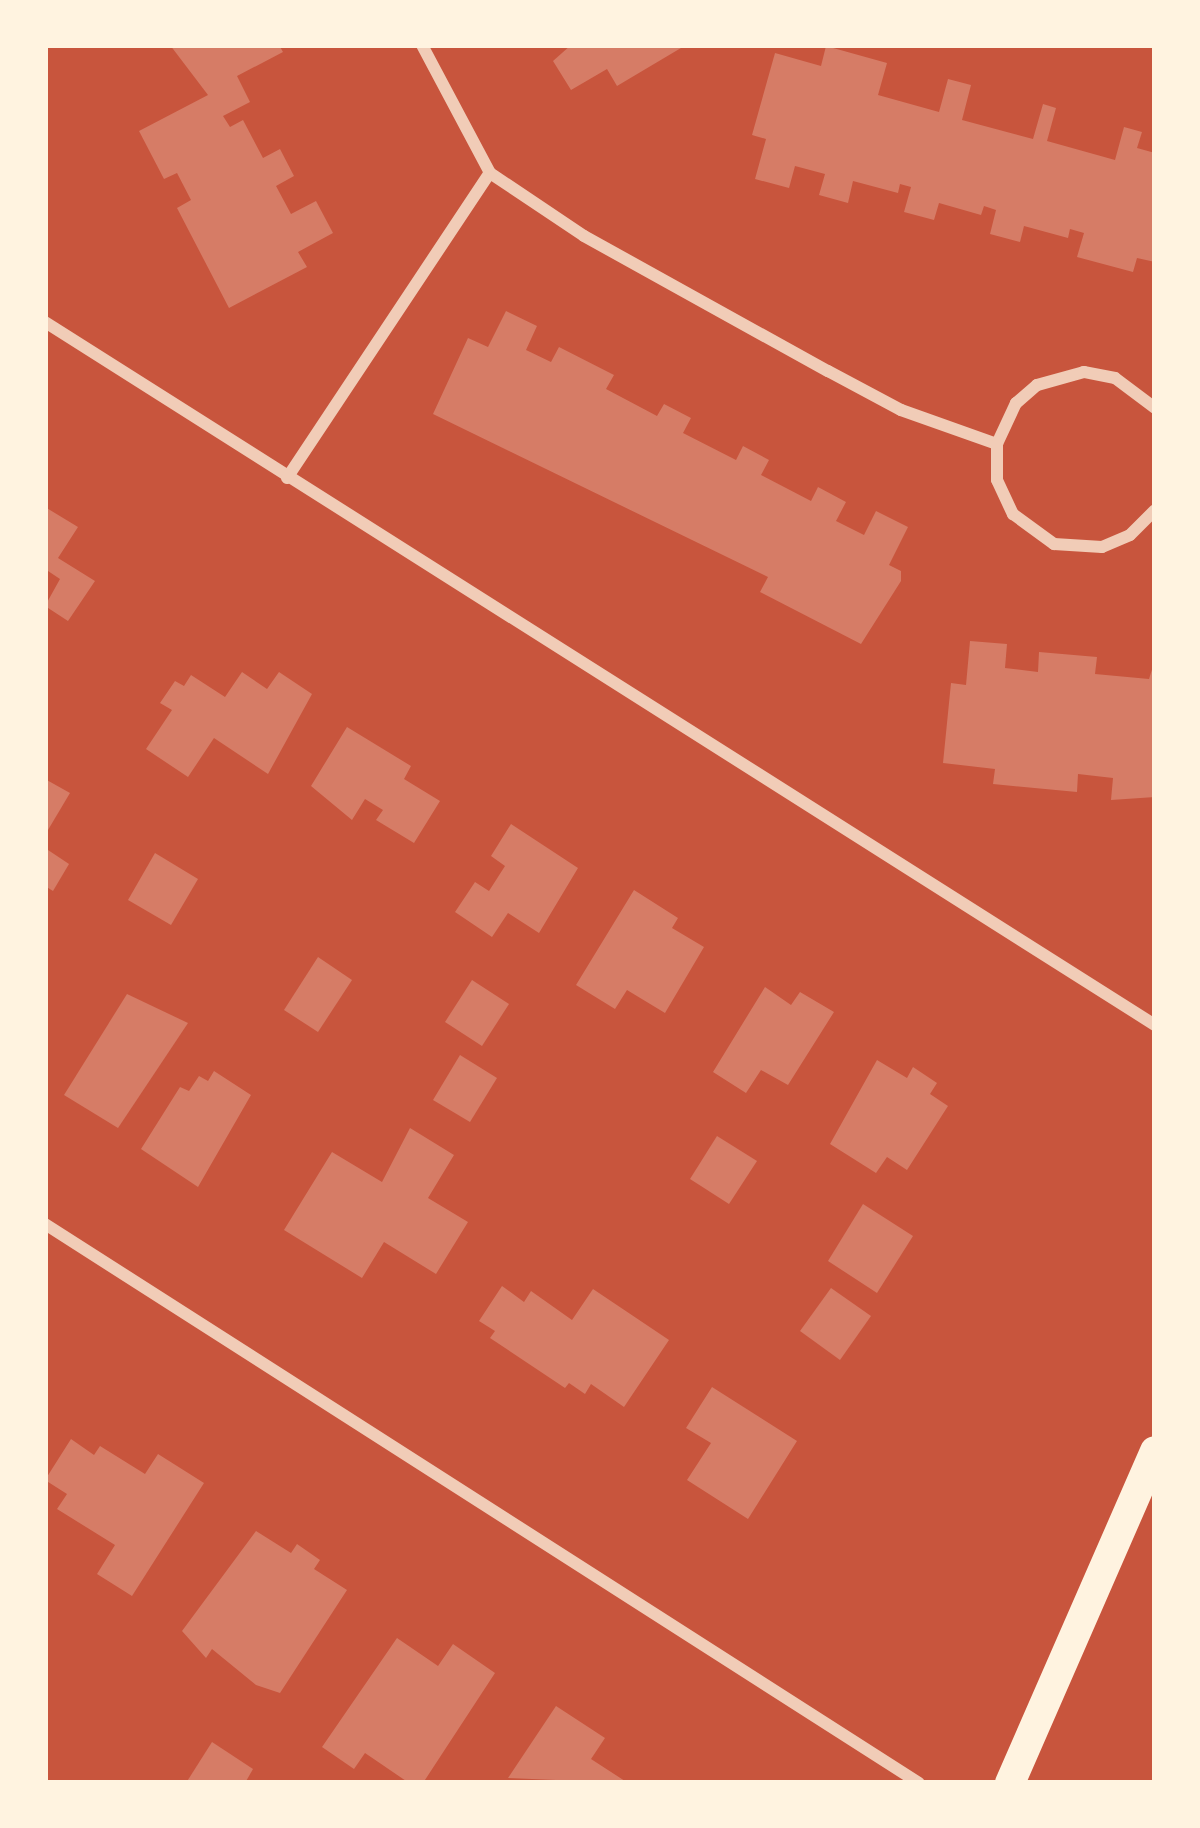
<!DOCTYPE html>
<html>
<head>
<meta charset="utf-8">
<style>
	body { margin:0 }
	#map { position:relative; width:1200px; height:1828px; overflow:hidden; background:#c8553d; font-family:"Golos Text",sans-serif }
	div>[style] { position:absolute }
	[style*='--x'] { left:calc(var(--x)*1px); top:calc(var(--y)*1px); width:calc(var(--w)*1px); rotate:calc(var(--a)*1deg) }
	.building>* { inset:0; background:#d67c66 }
	.minor>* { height:12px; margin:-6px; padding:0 6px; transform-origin:6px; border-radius:6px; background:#f1ccb7 }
	.primary>* { height:30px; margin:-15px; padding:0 15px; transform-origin:15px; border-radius:15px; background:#fff3e0 }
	span { translate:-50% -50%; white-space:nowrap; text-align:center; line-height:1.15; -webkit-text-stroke:9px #fff3e0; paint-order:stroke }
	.frame { position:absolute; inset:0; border:48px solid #fff3e0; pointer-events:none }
</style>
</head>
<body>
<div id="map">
	<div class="building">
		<div style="clip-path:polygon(170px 45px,279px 45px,283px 52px,237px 76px,250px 102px,223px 116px,230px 127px,243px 120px,263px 158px,280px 149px,294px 176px,276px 186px,291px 214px,316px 201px,333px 233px,298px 252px,307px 267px,229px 308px,177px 208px,191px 200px,177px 173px,164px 179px,139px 131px,208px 95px)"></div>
		<div style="clip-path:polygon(571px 45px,686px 45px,617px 86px,607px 69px,571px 90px,553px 61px)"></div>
		<div style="clip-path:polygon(826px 46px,887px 63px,878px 95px,939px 112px,948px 79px,971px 85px,962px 120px,1033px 139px,1043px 104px,1056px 108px,1047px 141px,1115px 160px,1124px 127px,1142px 132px,1137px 148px,1155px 153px,1155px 262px,1137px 258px,1133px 272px,1077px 257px,1084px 233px,1070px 229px,1068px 238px,1024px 226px,1020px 242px,990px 234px,996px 210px,984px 206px,981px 215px,939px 203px,934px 220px,904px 212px,911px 187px,900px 184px,898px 193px,853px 181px,848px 203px,819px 195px,825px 174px,795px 166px,789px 188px,755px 179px,766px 139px,752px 135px,775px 53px,821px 66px)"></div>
		<div style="clip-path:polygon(506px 311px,537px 326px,526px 350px,551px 362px,559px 347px,614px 375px,606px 389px,657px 416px,664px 404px,691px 418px,683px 433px,736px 460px,743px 446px,769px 460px,761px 475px,811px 501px,818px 487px,846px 502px,836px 521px,864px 535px,876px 511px,908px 527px,889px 565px,901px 571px,901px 581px,861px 644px,760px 592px,768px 577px,433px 414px,468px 338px,488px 347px)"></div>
		<div style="clip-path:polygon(45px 507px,78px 527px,58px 558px,95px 581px,68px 621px,45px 606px,60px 579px,45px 569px)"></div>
		<div style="clip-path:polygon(970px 641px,1007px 644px,1005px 668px,1038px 672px,1039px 652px,1097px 657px,1095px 674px,1149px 679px,1155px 660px,1155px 797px,1111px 800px,1113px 778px,1078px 774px,1077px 792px,993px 784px,995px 769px,943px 763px,951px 683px,966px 685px)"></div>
		<div style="clip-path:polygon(242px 672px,267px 689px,279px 672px,312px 694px,268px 774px,214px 738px,188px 777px,146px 749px,172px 710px,160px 703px,175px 681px,184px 686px,191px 675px,225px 697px)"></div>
		<div style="clip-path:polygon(347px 727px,411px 766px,404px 779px,440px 801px,414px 843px,376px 820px,383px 810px,365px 799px,352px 820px,311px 786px)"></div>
		<div style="clip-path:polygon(45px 779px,70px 793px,45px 835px)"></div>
		<div style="clip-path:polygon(511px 824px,578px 868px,539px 933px,508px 913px,492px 937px,455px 912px,475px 882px,489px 891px,505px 866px,491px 856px)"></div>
		<div style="clip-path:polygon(48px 850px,69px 864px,53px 891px,45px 886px)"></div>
		<div style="clip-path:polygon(155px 853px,198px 879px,171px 925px,128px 900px)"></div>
		<div style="clip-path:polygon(634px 890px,678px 918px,672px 928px,704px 947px,665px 1013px,627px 990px,615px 1009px,576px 985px)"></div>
		<div style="clip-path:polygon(318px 957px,352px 980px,318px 1032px,284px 1010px)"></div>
		<div style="clip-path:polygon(472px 980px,509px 1004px,482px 1046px,445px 1022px)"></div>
		<div style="clip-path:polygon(765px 987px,791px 1005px,800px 992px,834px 1012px,788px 1085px,761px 1070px,746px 1093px,713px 1072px)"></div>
		<div style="clip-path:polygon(127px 994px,188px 1023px,118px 1128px,64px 1095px)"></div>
		<div style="clip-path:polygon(460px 1055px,497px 1078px,470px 1122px,433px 1100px)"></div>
		<div style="clip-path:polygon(877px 1060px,907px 1078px,913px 1067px,937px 1083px,930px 1094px,948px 1106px,907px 1170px,887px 1157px,876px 1173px,830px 1144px)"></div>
		<div style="clip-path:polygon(214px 1071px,251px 1095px,198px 1187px,141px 1149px,180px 1087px,189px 1091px,199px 1076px,208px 1081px)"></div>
		<div style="clip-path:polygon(410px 1128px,454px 1155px,428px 1198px,468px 1222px,436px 1274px,384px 1242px,362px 1278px,284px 1230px,332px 1152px,382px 1182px)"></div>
		<div style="clip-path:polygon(717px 1136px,757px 1161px,729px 1204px,690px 1179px)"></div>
		<div style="clip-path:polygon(863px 1204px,913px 1236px,877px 1293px,828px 1261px)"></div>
		<div style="clip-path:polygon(502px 1286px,524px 1302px,531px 1291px,572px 1320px,593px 1289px,669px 1340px,624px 1407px,591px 1384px,585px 1394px,569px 1383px,565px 1388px,490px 1338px,495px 1331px,479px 1321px)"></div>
		<div style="clip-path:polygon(831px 1288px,871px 1316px,840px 1360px,800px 1331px)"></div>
		<div style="clip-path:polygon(712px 1387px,797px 1441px,748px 1519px,687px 1480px,711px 1443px,686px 1428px)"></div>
		<div style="clip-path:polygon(71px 1439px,94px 1455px,100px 1446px,145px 1474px,158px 1454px,204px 1483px,132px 1596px,97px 1574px,115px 1545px,57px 1509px,67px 1494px,45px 1480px)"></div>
		<div style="clip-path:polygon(256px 1531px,291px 1553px,297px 1544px,320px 1560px,314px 1569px,347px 1590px,280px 1693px,256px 1685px,212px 1649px,206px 1658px,182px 1631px)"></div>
		<div style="clip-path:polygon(397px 1638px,438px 1666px,453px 1644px,495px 1673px,423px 1783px,409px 1783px,365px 1753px,354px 1769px,322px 1747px)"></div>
		<div style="clip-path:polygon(556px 1706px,605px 1738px,591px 1759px,628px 1783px,508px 1778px)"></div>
		<div style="clip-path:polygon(212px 1742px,253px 1769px,245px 1783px,186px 1783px)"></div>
	</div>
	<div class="minor">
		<div style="--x:422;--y:45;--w:145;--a:62"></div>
		<div style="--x:490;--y:173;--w:113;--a:33.8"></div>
		<div style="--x:584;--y:236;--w:279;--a:29"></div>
		<div style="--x:828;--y:371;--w:83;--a:28.1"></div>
		<div style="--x:901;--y:410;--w:102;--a:19.5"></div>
		<div style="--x:45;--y:322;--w:1314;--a:32.35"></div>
		<div style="--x:1155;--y:408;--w:50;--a:-143.1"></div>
		<div style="--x:1115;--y:378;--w:32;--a:-169"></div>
		<div style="--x:1084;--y:372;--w:49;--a:164.5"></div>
		<div style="--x:1037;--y:385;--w:28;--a:139"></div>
		<div style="--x:1016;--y:403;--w:45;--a:114.9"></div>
		<div style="--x:997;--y:444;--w:36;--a:90"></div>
		<div style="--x:997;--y:480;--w:38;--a:65"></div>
		<div style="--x:1013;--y:514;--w:51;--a:36.2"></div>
		<div style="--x:1054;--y:544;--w:48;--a:3.6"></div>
		<div style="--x:1102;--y:547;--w:30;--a:-23"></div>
		<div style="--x:1130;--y:535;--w:35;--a:-45"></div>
		<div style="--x:287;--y:478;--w:366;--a:-56.4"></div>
		<div style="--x:45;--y:1224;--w:1037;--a:32.6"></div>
	</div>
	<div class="primary">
		<div style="--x:1010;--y:1783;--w:362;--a:-66.4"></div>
	</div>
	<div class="frame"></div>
</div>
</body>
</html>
